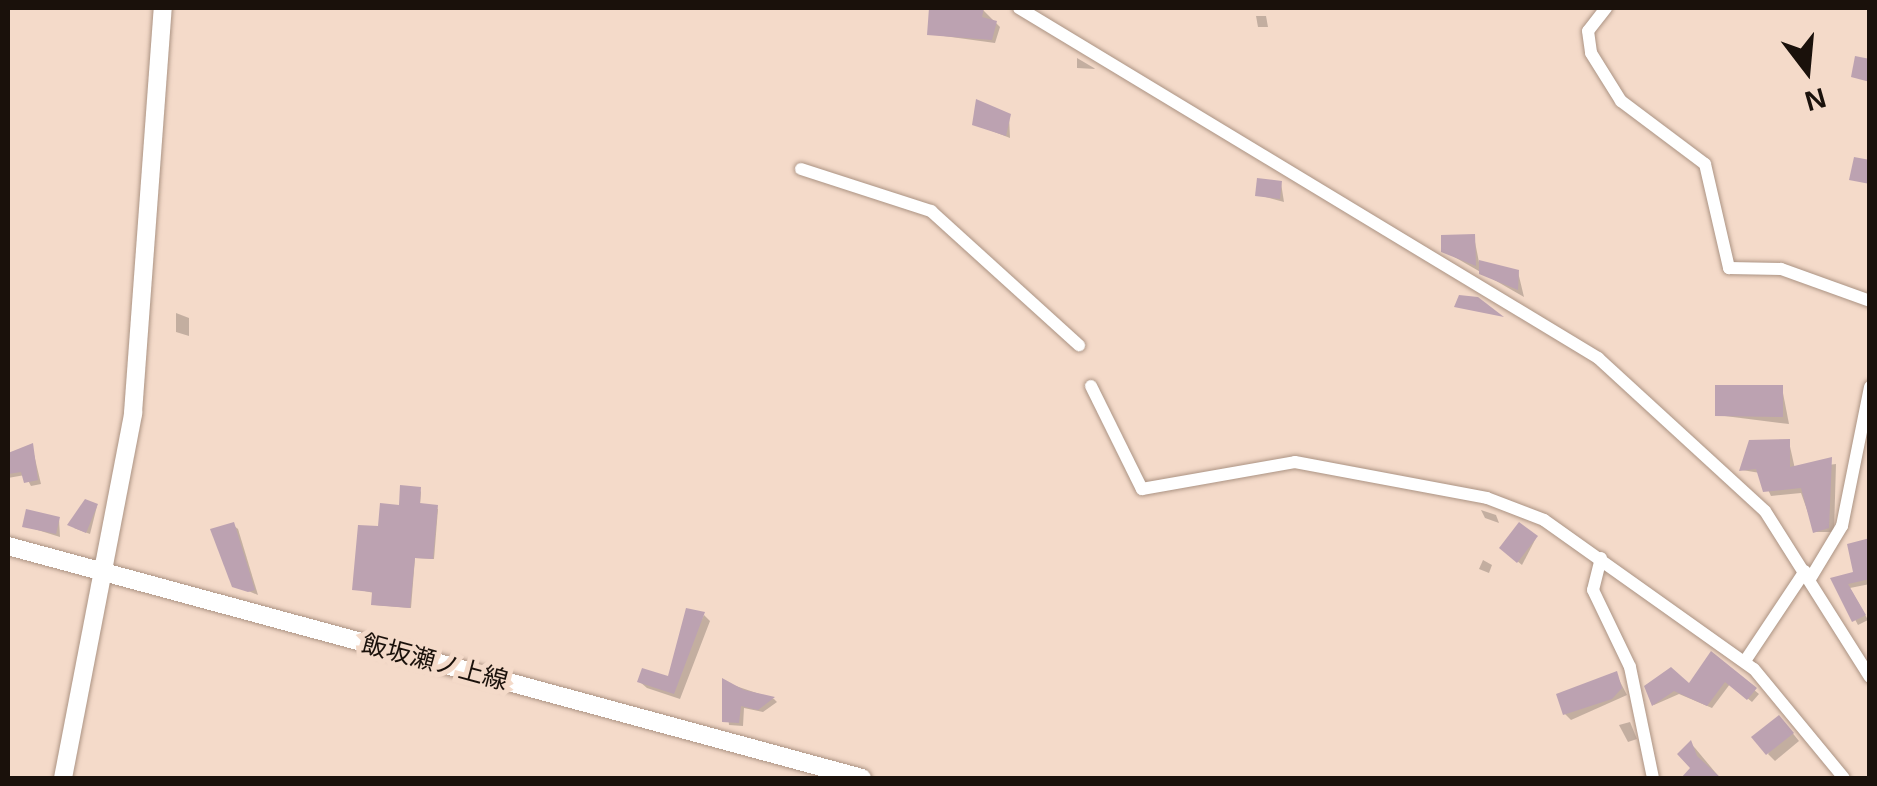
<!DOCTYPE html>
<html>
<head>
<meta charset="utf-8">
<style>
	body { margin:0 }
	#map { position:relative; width:1877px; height:786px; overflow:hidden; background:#f4dac9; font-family:Arial,"Noto Sans JP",sans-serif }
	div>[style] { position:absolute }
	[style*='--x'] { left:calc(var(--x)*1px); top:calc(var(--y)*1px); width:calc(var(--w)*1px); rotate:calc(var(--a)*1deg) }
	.shadow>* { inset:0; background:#0003 }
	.building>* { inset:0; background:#bca2b1 }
	.roads { filter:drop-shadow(0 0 2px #ab9383) drop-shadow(0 0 2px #ab9383) }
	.street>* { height:12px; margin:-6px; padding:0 6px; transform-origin:6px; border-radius:6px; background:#fff }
	.secondary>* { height:18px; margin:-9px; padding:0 9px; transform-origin:9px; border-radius:9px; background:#fff }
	span { translate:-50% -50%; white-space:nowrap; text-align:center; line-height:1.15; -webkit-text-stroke:10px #f4dac9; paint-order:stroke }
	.street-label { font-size:25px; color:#1a110b }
	.frame { position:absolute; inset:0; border:10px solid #1a110b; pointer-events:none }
	.north { position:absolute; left:1757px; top:20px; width:100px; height:100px; -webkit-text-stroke:8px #f4dac9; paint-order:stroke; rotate:164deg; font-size:28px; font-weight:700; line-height:40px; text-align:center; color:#1a110b }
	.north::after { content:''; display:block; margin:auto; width:35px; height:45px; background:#1a110b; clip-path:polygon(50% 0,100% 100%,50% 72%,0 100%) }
</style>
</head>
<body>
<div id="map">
	<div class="shadow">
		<div style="clip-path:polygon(983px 10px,1000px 27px,995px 43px,929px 34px)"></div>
		<div style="clip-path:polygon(1256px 16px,1266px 16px,1268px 27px,1258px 27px)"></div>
		<div style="clip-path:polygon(1077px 58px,1094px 68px,1095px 69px,1077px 68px)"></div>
		<div style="clip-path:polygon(1009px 116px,1010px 138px,974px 124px)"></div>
		<div style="clip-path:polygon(1281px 183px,1284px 202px,1258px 195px)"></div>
		<div style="clip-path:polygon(1474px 237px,1479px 262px,1518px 272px,1524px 297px,1444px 251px)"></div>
		<div style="clip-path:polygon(176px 313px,189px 318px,189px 336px,176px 332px)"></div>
		<div style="clip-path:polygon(1782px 388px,1789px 424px,1717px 415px)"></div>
		<div style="clip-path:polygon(1789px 442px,1795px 469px,1836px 464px,1834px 532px,1815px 532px,1801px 493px,1771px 496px,1760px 473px,1742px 470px)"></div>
		<div style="clip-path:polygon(32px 446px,41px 484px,31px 486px,25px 475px,8px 478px,8px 454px)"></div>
		<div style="clip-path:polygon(421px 491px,420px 506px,438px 509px,434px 559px,415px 558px,411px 608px,375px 605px,374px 593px,355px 589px,380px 529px)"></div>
		<div style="clip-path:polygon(97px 506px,90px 534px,74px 528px)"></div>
		<div style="clip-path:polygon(1481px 510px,1496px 515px,1499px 523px,1485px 518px)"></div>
		<div style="clip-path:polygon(59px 519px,60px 537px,25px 526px)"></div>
		<div style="clip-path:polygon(233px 525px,238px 529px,258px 595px,234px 585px)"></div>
		<div style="clip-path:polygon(1536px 538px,1522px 565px,1506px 552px)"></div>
		<div style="clip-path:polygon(1870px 544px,1870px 584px,1850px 588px,1868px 620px,1858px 625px,1834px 580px,1856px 574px)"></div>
		<div style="clip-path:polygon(1483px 560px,1492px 565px,1489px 573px,1479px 569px)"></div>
		<div style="clip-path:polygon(704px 615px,710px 621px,680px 699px,647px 688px,640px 682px,670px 679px)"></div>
		<div style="clip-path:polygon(1712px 655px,1759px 694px,1752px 702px,1730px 684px,1712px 708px,1679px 694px,1654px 705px,1647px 687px,1689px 687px)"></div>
		<div style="clip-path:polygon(1616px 674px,1627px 695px,1571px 720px,1565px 714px)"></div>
		<div style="clip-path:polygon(724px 682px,774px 699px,777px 702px,763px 712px,744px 708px,743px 726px,729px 725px)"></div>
		<div style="clip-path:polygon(1630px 722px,1637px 739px,1628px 742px,1619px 725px)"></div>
		<div style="clip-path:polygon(1786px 725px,1799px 741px,1775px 761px,1768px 754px)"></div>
		<div style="clip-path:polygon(1691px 744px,1695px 748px,1720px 778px,1682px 778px,1694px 768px)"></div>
	</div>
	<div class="building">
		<div style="clip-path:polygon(929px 8px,984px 8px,982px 17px,997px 21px,992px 40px,927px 35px)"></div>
		<div style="clip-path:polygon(1855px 56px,1870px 59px,1870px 82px,1851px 77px)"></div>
		<div style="clip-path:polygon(976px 99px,1011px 114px,1006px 136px,972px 125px)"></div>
		<div style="clip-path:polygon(1854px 157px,1870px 160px,1870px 184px,1849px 180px)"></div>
		<div style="clip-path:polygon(1257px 178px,1282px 181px,1280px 199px,1255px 196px)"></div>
		<div style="clip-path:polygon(1475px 234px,1476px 266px,1441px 252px,1441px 235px)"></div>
		<div style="clip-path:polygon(1479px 260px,1519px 270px,1518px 290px,1479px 274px)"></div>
		<div style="clip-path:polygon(1459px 295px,1478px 297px,1504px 317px,1454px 307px)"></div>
		<div style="clip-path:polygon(1715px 385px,1783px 385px,1783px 417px,1715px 416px)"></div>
		<div style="clip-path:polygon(1790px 439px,1790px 467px,1832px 457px,1829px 528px,1813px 533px,1801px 488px,1763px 492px,1756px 469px,1739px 471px,1749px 440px)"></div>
		<div style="clip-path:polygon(33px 443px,38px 480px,24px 483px,21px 472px,8px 474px,8px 453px)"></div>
		<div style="clip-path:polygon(400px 485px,421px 487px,420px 503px,438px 505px,433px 559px,415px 558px,410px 608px,371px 605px,372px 592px,352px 590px,358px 525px,378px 526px,380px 503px,399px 505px)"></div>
		<div style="clip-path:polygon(85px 499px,98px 504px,86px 533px,67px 525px)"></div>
		<div style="clip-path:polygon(26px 509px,60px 517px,56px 534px,22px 527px)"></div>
		<div style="clip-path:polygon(234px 522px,255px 590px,248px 592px,232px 587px,210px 529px)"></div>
		<div style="clip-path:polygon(1519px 522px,1538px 536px,1517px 563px,1499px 548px)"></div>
		<div style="clip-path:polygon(1870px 538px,1870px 579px,1848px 584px,1866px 615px,1852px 622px,1830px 578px,1853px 572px,1847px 544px)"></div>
		<div style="clip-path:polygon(686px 608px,705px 612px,674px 694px,637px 682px,642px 668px,668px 676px)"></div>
		<div style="clip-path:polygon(1711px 651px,1757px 688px,1747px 700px,1725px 682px,1707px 706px,1674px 691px,1652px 706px,1644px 686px,1671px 667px,1689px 683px)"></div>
		<div style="clip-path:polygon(1617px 671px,1622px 688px,1612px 699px,1563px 715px,1556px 694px)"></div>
		<div style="clip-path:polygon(722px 678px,744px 690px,775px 697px,758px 710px,741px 706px,739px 723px,722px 722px)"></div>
		<div style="clip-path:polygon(1779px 715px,1794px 733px,1766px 755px,1751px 737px)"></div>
		<div style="clip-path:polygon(1691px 740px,1697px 756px,1721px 778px,1681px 778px,1690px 768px,1677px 754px)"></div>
	</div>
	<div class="roads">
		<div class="street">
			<div style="--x:1019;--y:8;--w:677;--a:31.15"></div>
			<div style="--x:1598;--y:358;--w:226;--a:42.5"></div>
			<div style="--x:1765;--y:511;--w:196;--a:57.7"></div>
			<div style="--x:1606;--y:8;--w:29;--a:128"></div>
			<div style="--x:1588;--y:31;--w:22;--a:82"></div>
			<div style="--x:1591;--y:53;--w:57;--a:58"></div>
			<div style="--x:1621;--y:101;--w:105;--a:36.9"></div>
			<div style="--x:1705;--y:164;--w:107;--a:77"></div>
			<div style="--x:1729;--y:268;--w:52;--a:1.1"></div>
			<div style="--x:1781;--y:269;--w:95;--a:19.8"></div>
			<div style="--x:801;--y:169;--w:137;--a:17.9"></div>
			<div style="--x:931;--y:211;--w:200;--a:42.2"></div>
			<div style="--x:1091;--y:386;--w:115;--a:63.7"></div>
			<div style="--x:1142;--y:489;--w:155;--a:-10"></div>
			<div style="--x:1295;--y:462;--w:195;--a:10.6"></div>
			<div style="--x:1487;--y:498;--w:61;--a:21.1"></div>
			<div style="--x:1544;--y:520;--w:257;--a:35.4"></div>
			<div style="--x:1754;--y:669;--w:141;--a:50.5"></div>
			<div style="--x:1601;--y:558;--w:33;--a:104"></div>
			<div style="--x:1593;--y:590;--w:85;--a:64.3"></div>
			<div style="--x:1630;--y:667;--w:113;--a:78.3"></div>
			<div style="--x:1810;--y:579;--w:62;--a:-58.9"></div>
			<div style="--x:1842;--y:526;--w:142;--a:-78.6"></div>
			<div style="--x:1745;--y:661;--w:108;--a:-56.3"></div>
		</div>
		<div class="secondary">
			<div style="--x:8;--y:546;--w:885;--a:15.2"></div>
			<div style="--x:63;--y:778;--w:372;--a:-79.1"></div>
			<div style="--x:133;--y:413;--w:406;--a:-85.8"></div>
		</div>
	</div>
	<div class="street-label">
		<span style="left:435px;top:662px;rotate:15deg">飯坂瀬ノ上線</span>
	</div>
	<div class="frame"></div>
	<div class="north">N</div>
</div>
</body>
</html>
